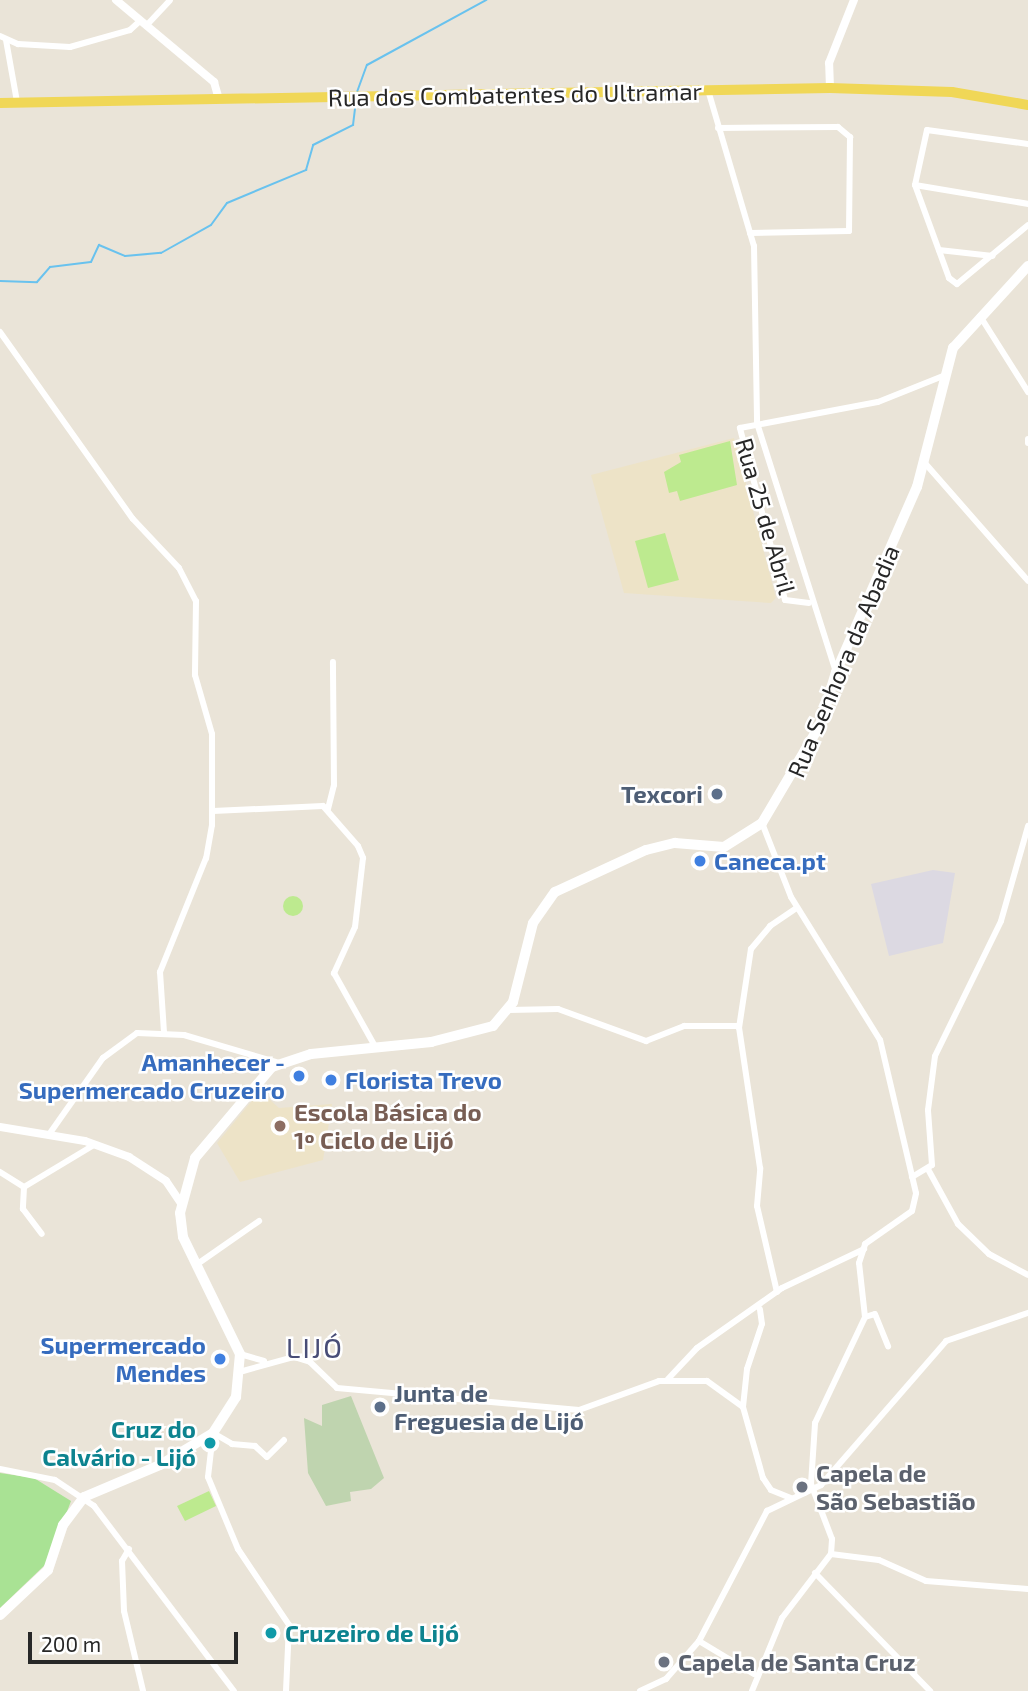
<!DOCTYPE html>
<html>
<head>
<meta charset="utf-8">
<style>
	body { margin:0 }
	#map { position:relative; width:1028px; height:1691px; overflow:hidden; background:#eae4d8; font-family:"Exo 2",sans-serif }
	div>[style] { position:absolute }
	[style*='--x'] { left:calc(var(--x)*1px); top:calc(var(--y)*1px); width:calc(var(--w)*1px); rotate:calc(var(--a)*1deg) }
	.industrial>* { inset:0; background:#dcd9e2 }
	.education>* { inset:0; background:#ede3c7 }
	.green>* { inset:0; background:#a9e294 }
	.cemetery>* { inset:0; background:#bfd4af }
	.pitch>* { inset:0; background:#bdea8f }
	.round { border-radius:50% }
	.stream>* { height:2px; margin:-1px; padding:0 1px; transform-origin:1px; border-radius:1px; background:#69c2ee }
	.minor>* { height:6px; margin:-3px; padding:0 3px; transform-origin:3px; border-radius:3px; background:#fff }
	.tertiary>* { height:8px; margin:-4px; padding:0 4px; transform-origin:4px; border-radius:4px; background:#fff }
	.secondary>* { height:10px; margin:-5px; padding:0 5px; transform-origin:5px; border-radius:5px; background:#fff }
	.primary>* { height:10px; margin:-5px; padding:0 5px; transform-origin:5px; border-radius:5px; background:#f0d757 }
	.dots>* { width:19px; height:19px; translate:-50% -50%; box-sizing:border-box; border:4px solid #fff; border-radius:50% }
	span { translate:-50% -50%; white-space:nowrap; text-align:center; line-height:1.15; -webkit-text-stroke:5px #fff; paint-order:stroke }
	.street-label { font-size:24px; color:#272727 }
	.service-label { font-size:24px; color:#4e5e75; font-weight:700 }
	.right { translate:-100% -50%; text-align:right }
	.left { translate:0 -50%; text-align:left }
	.shop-label { font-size:24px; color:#366cbe; font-weight:700 }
	.education-label { font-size:24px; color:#785e54; font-weight:700 }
	.culture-label { font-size:24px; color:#0d838f; font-weight:700 }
	.worship-label { font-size:24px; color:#5b616d; font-weight:700 }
	.quarter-label { font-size:28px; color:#484d77; letter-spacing:2px }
	.scale { position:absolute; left:28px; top:1632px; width:210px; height:32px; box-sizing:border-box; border:4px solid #272727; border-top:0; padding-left:9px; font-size:21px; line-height:24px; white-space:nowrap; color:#272727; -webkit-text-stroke:5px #fff; paint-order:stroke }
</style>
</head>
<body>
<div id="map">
	<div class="industrial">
		<div style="clip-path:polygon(933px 870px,955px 873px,943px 943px,889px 956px,871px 884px)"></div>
	</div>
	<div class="education">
		<div style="clip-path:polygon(734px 438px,776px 598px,771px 603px,624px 593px,591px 475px)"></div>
		<div style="clip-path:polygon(260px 1091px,279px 1108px,332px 1104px,323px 1160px,240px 1182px,217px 1143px)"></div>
	</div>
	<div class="green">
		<div style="clip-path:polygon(0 1473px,34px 1478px,71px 1501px,48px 1562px,0 1608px)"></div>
	</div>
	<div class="cemetery">
		<div style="clip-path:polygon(351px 1396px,384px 1478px,371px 1489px,350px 1492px,351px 1501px,326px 1506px,308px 1473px,304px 1418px,322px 1426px,322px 1405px)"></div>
	</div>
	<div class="pitch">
		<div style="clip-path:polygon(730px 441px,737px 485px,680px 501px,677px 491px,669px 493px,664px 472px,681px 462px,679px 455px)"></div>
		<div style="clip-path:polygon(665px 533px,679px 580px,648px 588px,635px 541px)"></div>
		<div class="round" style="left:283px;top:896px;width:20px;height:20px"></div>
		<div style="clip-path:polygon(209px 1491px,216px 1506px,185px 1521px,177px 1506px)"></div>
	</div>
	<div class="stream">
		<div style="--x:357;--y:92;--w:29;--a:-70"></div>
		<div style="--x:367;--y:65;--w:136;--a:-28.6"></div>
		<div style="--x:0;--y:281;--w:37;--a:2"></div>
		<div style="--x:37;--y:282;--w:20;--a:-49"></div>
		<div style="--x:50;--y:267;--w:41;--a:-7"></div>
		<div style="--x:91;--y:262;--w:19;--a:-65"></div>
		<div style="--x:99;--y:245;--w:28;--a:23"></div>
		<div style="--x:125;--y:256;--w:36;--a:-5"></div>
		<div style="--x:161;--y:253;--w:57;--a:-29.2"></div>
		<div style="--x:211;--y:225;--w:27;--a:-54"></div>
		<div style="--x:227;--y:203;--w:86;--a:-22.7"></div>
		<div style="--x:306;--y:170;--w:26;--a:-74"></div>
		<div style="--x:313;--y:145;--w:45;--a:-26.6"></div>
		<div style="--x:353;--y:125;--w:24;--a:-83"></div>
	</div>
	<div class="minor">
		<div style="--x:146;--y:26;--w:35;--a:-47"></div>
		<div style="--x:0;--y:36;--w:20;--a:24"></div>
		<div style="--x:18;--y:44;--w:52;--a:3.3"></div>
		<div style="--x:70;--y:47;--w:62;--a:-15.8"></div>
		<div style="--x:130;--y:30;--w:13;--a:-42"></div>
		<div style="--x:6;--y:40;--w:63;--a:79.9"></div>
		<div style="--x:708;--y:90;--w:163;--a:73.6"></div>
		<div style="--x:754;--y:246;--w:177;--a:89"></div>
		<div style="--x:757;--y:423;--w:261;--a:72.4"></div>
		<div style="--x:718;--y:128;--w:120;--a:-0.5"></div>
		<div style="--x:838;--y:127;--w:16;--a:40"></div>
		<div style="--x:850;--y:137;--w:94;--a:90.6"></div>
		<div style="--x:849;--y:231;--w:99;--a:178.8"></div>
		<div style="--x:1028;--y:144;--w:102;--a:-172.1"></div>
		<div style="--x:927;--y:130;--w:56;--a:102.3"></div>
		<div style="--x:915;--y:185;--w:115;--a:9.5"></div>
		<div style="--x:915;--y:185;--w:99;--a:69.9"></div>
		<div style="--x:949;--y:278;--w:10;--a:37"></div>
		<div style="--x:957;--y:284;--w:92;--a:-39.7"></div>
		<div style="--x:939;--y:250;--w:54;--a:6.3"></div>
		<div style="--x:980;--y:316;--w:90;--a:57.7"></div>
		<div style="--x:0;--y:332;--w:229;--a:54.6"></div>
		<div style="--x:133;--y:519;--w:67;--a:46.8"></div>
		<div style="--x:179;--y:568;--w:37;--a:63"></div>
		<div style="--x:196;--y:601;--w:74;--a:90.8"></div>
		<div style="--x:195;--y:675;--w:61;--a:73.9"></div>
		<div style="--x:212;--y:734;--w:91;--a:90"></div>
		<div style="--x:212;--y:825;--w:34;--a:100"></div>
		<div style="--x:206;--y:858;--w:123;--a:112"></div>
		<div style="--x:160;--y:972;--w:60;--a:86.2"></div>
		<div style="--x:1028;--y:439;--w:4;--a:90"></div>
		<div style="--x:924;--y:462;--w:158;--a:48.8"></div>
		<div style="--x:809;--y:603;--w:24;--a:-173"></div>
		<div style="--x:785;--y:600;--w:178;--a:-104.7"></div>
		<div style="--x:740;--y:428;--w:140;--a:-10.7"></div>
		<div style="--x:878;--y:402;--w:70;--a:-21.8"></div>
		<div style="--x:328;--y:809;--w:25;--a:-76"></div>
		<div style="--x:334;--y:785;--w:123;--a:-90.5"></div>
		<div style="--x:213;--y:811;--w:110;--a:-2.6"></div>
		<div style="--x:323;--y:806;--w:53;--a:48.8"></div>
		<div style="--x:358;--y:846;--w:13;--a:67"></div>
		<div style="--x:363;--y:858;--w:69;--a:96.6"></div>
		<div style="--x:355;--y:927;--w:51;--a:114.5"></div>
		<div style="--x:334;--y:973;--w:86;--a:60.8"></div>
		<div style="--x:509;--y:1010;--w:49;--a:-1.2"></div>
		<div style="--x:558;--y:1009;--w:94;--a:20"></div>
		<div style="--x:646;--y:1041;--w:41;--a:-21.5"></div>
		<div style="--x:684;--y:1026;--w:55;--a:0"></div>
		<div style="--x:50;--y:1133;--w:92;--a:-54.8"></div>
		<div style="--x:103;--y:1058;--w:42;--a:-36.3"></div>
		<div style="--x:137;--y:1033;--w:47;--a:2.4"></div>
		<div style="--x:184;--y:1035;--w:99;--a:16.4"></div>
		<div style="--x:929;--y:1171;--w:60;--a:61.3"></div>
		<div style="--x:958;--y:1224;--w:43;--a:44.1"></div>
		<div style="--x:989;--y:1254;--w:44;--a:28.3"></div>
		<div style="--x:0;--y:1172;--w:28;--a:32"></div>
		<div style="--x:24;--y:1187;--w:22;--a:93"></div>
		<div style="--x:23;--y:1209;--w:31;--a:53"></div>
		<div style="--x:912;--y:1177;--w:23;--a:-31"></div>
		<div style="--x:932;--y:1165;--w:55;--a:-94.2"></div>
		<div style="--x:928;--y:1110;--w:54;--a:-82.6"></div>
		<div style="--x:935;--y:1056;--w:150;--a:-63.9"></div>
		<div style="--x:1001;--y:921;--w:99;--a:-74.1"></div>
		<div style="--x:24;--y:1187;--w:82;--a:-31"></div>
		<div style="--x:196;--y:1265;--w:77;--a:-34.9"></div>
		<div style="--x:777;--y:1292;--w:88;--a:-103.1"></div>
		<div style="--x:757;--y:1206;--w:38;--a:-85"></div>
		<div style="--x:760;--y:1168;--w:142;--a:-98.5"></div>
		<div style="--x:739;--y:1028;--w:80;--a:-81.4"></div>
		<div style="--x:751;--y:949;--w:30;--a:-50"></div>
		<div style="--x:770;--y:926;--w:32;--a:-34"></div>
		<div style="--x:865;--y:1317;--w:10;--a:-17"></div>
		<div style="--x:875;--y:1314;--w:35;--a:68"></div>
		<div style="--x:240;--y:1354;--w:25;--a:16"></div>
		<div style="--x:243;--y:1371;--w:53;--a:-15.4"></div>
		<div style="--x:294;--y:1357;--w:17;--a:17"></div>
		<div style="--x:310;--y:1362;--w:37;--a:44"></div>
		<div style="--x:337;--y:1388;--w:243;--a:5.2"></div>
		<div style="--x:579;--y:1410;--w:85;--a:-19.9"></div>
		<div style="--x:659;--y:1381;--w:48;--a:0"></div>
		<div style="--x:707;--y:1381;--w:44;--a:35.8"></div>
		<div style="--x:743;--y:1407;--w:74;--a:74.3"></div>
		<div style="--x:763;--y:1478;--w:14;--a:56"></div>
		<div style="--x:771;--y:1490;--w:22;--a:22"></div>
		<div style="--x:668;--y:1379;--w:42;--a:-46.9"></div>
		<div style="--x:697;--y:1348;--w:104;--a:-35.2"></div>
		<div style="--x:782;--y:1288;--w:91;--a:-25.4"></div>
		<div style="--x:743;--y:1407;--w:38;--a:-84"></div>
		<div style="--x:747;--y:1369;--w:47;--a:-71.6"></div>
		<div style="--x:762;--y:1324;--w:15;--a:-98"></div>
		<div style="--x:213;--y:1433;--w:44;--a:96.5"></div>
		<div style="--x:208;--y:1477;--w:78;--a:67.4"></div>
		<div style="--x:238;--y:1549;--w:92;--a:56.1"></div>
		<div style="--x:289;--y:1625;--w:66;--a:92.6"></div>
		<div style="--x:215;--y:1434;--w:20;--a:30"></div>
		<div style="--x:232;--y:1444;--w:23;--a:5"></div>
		<div style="--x:255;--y:1446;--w:16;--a:43"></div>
		<div style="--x:267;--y:1457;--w:24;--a:-45"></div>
		<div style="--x:0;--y:1469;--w:56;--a:11.3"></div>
		<div style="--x:55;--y:1480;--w:47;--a:33.7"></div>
		<div style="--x:94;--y:1506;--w:232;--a:52.9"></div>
		<div style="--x:129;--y:1549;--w:14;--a:120"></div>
		<div style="--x:122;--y:1561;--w:50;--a:87.7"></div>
		<div style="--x:124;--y:1611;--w:82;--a:76.6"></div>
		<div style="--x:831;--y:1554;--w:48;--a:7.1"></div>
		<div style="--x:879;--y:1560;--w:51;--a:24.1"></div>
		<div style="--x:926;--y:1581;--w:102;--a:4.5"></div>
		<div style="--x:815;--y:1573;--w:165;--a:45.7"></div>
		<div style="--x:699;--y:1641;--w:64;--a:31"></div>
		<div style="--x:640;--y:1691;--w:29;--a:-25"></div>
		<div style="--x:666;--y:1679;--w:50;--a:-49"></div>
		<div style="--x:699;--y:1641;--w:147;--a:-62.4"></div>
		<div style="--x:767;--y:1511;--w:60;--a:-25.7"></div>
		<div style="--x:821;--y:1485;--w:191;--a:-49"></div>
		<div style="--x:946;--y:1341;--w:87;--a:-18.9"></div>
		<div style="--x:752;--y:1691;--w:79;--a:-67.7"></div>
		<div style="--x:782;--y:1618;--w:81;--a:-52.6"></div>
		<div style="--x:831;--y:1554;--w:15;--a:-86"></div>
		<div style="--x:832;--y:1539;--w:59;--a:-110.9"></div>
		<div style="--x:811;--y:1484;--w:61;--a:-86.2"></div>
		<div style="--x:815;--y:1423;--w:117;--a:-64.7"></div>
		<div style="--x:865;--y:1317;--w:54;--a:-96.3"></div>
		<div style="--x:859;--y:1263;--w:20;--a:-72"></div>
		<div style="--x:865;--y:1244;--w:57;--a:-35.1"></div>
		<div style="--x:912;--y:1211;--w:18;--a:-77"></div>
		<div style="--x:916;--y:1193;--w:157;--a:-103.2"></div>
		<div style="--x:880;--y:1040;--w:168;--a:-121.9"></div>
		<div style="--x:791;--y:897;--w:79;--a:-111.4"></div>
	</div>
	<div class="tertiary">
		<div style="--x:116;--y:0;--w:128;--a:39.9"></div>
		<div style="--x:214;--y:82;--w:18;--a:74"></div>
		<div style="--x:830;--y:88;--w:25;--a:-92"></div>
		<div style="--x:829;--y:63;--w:68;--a:-68.4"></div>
		<div style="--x:0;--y:1127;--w:86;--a:9.4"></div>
		<div style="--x:85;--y:1141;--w:47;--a:20"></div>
		<div style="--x:129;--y:1157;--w:44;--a:33"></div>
		<div style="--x:166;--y:1181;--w:29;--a:56"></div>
	</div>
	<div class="secondary">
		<div style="--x:0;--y:1615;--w:66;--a:-43.2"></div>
		<div style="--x:48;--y:1570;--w:47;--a:-71.6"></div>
		<div style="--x:63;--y:1525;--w:35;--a:-53"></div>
		<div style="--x:84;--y:1497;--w:82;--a:-22.8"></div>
		<div style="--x:160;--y:1465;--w:62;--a:-31.1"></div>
		<div style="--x:213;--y:1433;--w:43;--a:-57.4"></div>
		<div style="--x:236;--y:1397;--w:43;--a:-84.7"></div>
		<div style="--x:240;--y:1354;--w:130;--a:-116"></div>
		<div style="--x:183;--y:1237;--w:24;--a:-97"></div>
		<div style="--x:180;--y:1213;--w:57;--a:-74.7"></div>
		<div style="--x:195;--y:1158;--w:119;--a:-49.8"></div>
		<div style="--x:272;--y:1067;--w:41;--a:-18.4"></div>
		<div style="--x:311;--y:1054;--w:121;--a:-5.7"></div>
		<div style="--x:431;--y:1042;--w:64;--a:-14.5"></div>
		<div style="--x:493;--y:1026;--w:31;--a:-50"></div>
		<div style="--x:513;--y:1002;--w:81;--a:-75.8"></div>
		<div style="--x:533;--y:923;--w:38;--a:-55"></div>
		<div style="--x:555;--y:892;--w:100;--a:-24.8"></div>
		<div style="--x:646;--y:850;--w:30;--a:-14"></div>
		<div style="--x:675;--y:843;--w:49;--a:4.7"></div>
		<div style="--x:724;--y:847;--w:45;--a:-32.3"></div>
		<div style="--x:762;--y:823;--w:114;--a:-59.4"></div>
		<div style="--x:820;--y:725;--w:55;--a:-73.2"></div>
		<div style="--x:836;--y:672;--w:202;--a:-66.4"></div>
		<div style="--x:917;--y:487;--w:144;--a:-75.5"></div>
		<div style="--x:953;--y:348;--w:111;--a:-47.6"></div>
	</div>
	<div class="primary">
		<div style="--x:0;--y:103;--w:830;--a:-1.04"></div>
		<div style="--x:830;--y:88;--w:122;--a:1.9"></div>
		<div style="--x:952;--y:92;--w:77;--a:9.7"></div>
	</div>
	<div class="dots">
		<div style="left:717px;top:794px;background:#5c6f8a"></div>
		<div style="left:700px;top:861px;background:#3f7fe0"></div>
		<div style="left:299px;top:1076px;background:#3f7fe0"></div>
		<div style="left:331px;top:1080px;background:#3f7fe0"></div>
		<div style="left:280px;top:1126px;background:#8d6e63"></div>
		<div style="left:220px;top:1359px;background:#3f7fe0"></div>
		<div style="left:380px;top:1407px;background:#5c6f8a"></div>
		<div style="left:210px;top:1443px;background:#0f9aa8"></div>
		<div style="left:802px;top:1487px;background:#6b7280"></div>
		<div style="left:271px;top:1633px;background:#0f9aa8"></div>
		<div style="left:664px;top:1662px;background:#6b7280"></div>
	</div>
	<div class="street-label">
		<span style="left:515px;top:94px;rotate:-1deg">Rua dos Combatentes do Ultramar</span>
		<span style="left:766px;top:516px;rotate:74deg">Rua 25 de Abril</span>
		<span style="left:843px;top:661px;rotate:-67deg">Rua Senhora da Abadia</span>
	</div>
	<div class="service-label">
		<span class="right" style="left:703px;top:794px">Texcori</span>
		<span class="left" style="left:394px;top:1407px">Junta de<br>Freguesia de Lijó</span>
	</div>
	<div class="shop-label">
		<span class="left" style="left:714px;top:861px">Caneca.pt</span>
		<span class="right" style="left:285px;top:1076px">Amanhecer -<br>Supermercado Cruzeiro</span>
		<span class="left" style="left:345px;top:1080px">Florista Trevo</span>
		<span class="right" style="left:206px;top:1359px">Supermercado<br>Mendes</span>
	</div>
	<div class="education-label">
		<span class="left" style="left:294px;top:1126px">Escola Básica do<br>1º Ciclo de Lijó</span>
	</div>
	<div class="culture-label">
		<span class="right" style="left:196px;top:1443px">Cruz do<br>Calvário - Lijó</span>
		<span class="left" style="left:285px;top:1633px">Cruzeiro de Lijó</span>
	</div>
	<div class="worship-label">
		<span class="left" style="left:816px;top:1487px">Capela de<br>São Sebastião</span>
		<span class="left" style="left:678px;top:1662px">Capela de Santa Cruz</span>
	</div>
	<div class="quarter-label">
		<span style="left:315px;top:1347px">LIJÓ</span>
	</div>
	<div class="scale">200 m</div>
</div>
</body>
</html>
